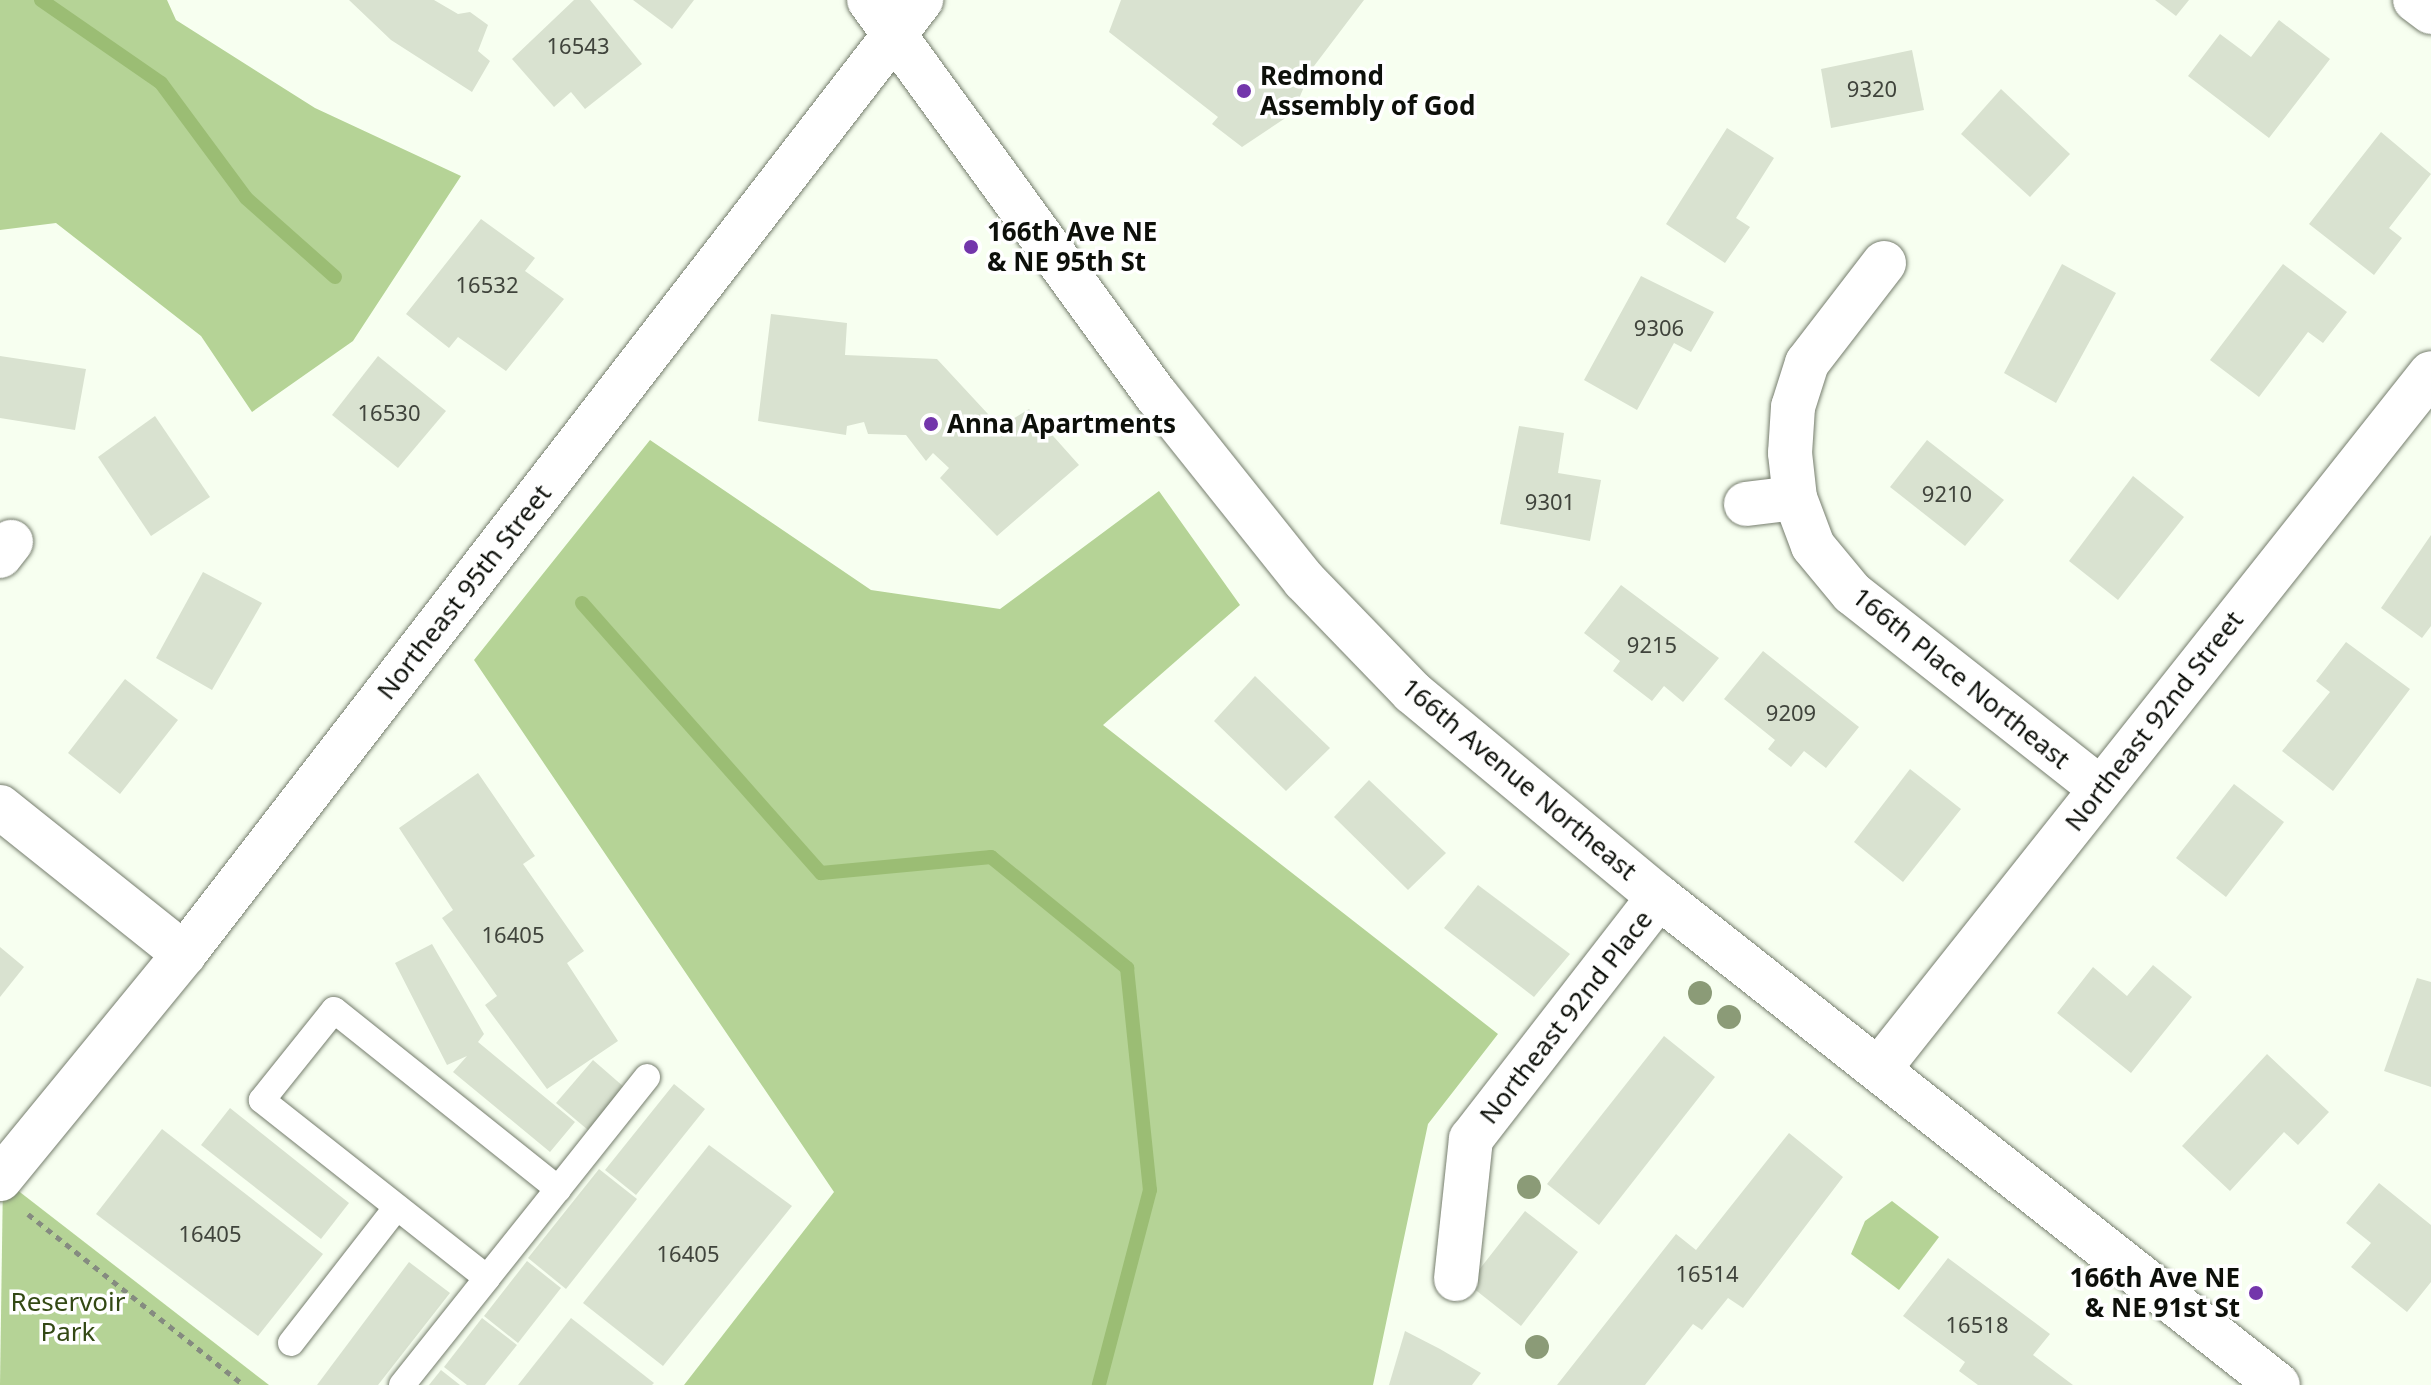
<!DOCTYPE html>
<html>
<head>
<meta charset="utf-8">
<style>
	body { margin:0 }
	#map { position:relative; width:2431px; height:1385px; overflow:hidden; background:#f7fff0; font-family:"Noto Sans",sans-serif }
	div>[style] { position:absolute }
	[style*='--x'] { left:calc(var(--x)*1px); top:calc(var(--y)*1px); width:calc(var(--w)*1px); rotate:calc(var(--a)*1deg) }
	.green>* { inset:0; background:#b5d396 }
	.stream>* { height:14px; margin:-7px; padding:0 7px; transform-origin:7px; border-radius:7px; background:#9bbd74 }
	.building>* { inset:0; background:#d9e2d0 }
	.path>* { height:5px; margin-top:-2.5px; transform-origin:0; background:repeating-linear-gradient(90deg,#858b80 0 6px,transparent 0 12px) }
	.roads { filter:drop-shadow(0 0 2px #767e6e) drop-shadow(0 0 2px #767e6e) }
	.service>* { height:26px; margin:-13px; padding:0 13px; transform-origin:13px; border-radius:13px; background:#fff }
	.minor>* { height:44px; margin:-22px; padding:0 22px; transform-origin:22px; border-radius:22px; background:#fff }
	.tertiary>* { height:44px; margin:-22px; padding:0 22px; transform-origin:22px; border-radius:22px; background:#fff }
	.trees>* { width:24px; height:24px; margin:-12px; border-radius:50%; background:#8b9b77 }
	.dots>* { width:22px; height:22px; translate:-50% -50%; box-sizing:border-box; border:4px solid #fff; border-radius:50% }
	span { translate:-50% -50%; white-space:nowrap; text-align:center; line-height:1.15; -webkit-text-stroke:7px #fff; paint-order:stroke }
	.number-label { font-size:22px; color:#40443c }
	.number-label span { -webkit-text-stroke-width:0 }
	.poi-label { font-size:26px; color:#0d100a; font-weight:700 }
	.left { translate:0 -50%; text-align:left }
	.right { translate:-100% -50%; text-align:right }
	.street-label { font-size:26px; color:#0d100a }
	.park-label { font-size:26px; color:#334914 }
</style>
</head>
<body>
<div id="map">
	<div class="green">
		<div style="clip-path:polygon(0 0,167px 0,176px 20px,315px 108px,461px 176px,353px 341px,252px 412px,201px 336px,56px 223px,0 230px)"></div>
		<div style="clip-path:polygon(650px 440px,871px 590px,1000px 609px,1159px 491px,1240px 605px,1103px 725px,1498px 1034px,1428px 1124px,1373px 1385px,684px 1385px,834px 1192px,474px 660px)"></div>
		<div style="clip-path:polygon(3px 1179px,269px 1385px,0 1385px)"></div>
		<div style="clip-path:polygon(1892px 1201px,1939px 1237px,1899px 1290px,1851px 1254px,1865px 1221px)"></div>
	</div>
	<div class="stream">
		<div style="--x:41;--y:0;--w:146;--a:34.7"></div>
		<div style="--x:161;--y:83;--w:143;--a:53.5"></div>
		<div style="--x:246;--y:198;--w:119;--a:41.6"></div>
		<div style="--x:582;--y:603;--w:361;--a:48.5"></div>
		<div style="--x:821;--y:873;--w:171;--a:-5.4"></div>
		<div style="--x:991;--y:857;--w:176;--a:39.2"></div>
		<div style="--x:1127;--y:968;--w:223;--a:84.1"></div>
		<div style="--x:1150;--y:1190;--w:202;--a:104.7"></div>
	</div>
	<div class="building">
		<div style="clip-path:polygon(349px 0,434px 0,458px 14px,470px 12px,488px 25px,478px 51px,490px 61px,472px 92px,391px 40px)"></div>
		<div style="clip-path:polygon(574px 0,590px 0,642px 64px,585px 109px,571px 92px,554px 107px,512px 59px)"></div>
		<div style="clip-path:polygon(633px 0,694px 0,672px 29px)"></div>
		<div style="clip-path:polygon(1121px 0,1364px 0,1311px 70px,1293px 113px,1242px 147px,1212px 124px,1218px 117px,1109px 32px)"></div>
		<div style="clip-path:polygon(2155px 0,2189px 0,2176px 16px)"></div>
		<div style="clip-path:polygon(2279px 20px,2330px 59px,2269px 138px,2188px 76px,2220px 34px,2251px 57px)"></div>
		<div style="clip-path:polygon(1912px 50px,1924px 110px,1831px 128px,1821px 69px)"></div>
		<div style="clip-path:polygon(2001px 89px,2070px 154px,2030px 197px,1961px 134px)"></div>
		<div style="clip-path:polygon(1727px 128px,1774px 158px,1736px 218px,1750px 227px,1725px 263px,1666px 224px)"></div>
		<div style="clip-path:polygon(2381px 132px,2431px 174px,2389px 228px,2402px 238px,2374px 275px,2309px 224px)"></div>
		<div style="clip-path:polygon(481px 219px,535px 258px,525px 271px,564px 299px,506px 371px,458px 337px,449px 348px,406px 314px)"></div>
		<div style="clip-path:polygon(2062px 264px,2116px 293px,2056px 403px,2004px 373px)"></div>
		<div style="clip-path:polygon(2283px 264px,2347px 312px,2323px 343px,2308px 332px,2259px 397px,2210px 360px)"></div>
		<div style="clip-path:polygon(1641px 276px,1714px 312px,1691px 352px,1674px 343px,1637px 410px,1584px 380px)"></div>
		<div style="clip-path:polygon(771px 314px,847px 323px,845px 355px,937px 359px,1000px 427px,1029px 409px,1079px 465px,997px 536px,940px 478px,949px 468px,933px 453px,926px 461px,906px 435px,868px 434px,864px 422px,847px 426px,846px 435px,758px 421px)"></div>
		<div style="clip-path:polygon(0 356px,86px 369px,75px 430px,0 418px)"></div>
		<div style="clip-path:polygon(378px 356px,446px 411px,398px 468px,332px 415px)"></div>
		<div style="clip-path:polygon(155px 416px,210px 497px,151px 536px,98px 457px)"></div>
		<div style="clip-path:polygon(1519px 426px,1564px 433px,1558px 473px,1601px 480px,1590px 541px,1500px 524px)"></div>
		<div style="clip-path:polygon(1927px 440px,2004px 500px,1965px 546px,1890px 487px)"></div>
		<div style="clip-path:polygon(2133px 476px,2184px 517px,2118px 600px,2069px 561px)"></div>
		<div style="clip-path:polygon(2431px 535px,2431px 626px,2422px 638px,2381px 608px)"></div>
		<div style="clip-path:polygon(203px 572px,262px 603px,212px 690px,156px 658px)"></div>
		<div style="clip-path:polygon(1621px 585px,1719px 658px,1683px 702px,1664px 686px,1652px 701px,1613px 671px,1620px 661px,1584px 633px)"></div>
		<div style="clip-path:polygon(2346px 642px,2410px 689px,2333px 791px,2282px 751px,2330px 692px,2316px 681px)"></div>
		<div style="clip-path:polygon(1763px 651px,1859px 727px,1826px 768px,1804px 751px,1791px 767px,1768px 749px,1775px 740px,1724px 699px)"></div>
		<div style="clip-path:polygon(1255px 676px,1330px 748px,1286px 791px,1214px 721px)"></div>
		<div style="clip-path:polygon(125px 679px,178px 720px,120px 794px,68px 753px)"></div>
		<div style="clip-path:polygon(1910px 769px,1961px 809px,1903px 882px,1854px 842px)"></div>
		<div style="clip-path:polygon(478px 773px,535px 856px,523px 864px,584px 951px,567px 963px,618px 1041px,547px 1089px,485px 1005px,497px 996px,442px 918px,453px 910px,399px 828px)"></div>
		<div style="clip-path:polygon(1369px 780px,1446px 853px,1408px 890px,1334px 817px)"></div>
		<div style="clip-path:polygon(2234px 784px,2284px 822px,2226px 897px,2176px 858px)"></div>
		<div style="clip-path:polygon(1478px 885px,1570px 954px,1534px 997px,1444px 928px)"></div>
		<div style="clip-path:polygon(432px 944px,484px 1034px,478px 1042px,575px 1122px,550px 1152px,453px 1072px,467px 1056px,447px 1065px,395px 963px)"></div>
		<div style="clip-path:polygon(0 947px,24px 967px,0 997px)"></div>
		<div style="clip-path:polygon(2153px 965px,2192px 997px,2131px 1073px,2057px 1013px,2093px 967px,2127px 996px)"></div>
		<div style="clip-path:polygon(2417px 978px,2431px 982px,2431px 1087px,2384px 1071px)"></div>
		<div style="clip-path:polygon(1664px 1036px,1715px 1077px,1599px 1225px,1547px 1184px)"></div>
		<div style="clip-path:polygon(2267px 1054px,2329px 1112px,2298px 1145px,2284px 1132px,2230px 1191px,2182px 1146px)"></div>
		<div style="clip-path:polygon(593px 1060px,624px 1087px,588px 1130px,556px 1103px)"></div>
		<div style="clip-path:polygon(674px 1084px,705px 1109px,636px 1195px,605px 1170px)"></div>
		<div style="clip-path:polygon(230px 1108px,349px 1203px,321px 1239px,201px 1145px)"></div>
		<div style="clip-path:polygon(162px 1129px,323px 1254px,258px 1336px,96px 1214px)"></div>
		<div style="clip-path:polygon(1789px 1133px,1843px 1177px,1743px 1308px,1728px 1298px,1702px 1330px,1693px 1324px,1645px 1385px,1557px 1385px,1676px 1234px,1696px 1250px)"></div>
		<div style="clip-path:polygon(709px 1145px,792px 1206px,663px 1366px,583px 1303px)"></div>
		<div style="clip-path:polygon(599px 1169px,637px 1199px,566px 1289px,528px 1258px)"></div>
		<div style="clip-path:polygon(2379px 1183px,2431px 1225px,2431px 1282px,2407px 1312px,2351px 1267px,2371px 1243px,2346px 1223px)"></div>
		<div style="clip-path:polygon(1525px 1211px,1578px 1252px,1521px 1326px,1468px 1284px)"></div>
		<div style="clip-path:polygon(1948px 1258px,2050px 1334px,2033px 1355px,2073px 1385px,1978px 1385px,1959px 1371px,1965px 1362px,1903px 1316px)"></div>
		<div style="clip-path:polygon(527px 1261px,561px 1288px,518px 1343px,484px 1316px)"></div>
		<div style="clip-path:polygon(409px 1262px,450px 1293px,378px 1385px,317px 1385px)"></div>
		<div style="clip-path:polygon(482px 1318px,517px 1345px,485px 1385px,467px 1385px,444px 1367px)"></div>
		<div style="clip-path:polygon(571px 1318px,654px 1383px,652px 1385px,518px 1385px)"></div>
		<div style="clip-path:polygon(1405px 1331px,1440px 1349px,1481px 1373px,1472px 1385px,1389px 1385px)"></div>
		<div style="clip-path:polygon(441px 1370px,460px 1385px,429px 1385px)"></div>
	</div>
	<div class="path">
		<div style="--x:28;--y:1214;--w:275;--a:38.4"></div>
	</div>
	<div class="roads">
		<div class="service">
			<div style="--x:334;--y:1010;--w:287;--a:38.6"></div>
			<div style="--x:558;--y:1189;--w:114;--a:128.6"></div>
			<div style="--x:487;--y:1278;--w:287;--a:-141.7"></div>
			<div style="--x:262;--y:1100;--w:115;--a:-51.3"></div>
			<div style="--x:558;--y:1189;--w:143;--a:-51.5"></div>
			<div style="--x:291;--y:1343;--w:172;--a:-52.1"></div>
			<div style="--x:402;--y:1385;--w:137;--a:-51.5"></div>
		</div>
		<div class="minor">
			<div style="--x:2415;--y:0;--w:20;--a:37"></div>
			<div style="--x:1884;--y:263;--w:126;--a:127.6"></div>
			<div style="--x:1807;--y:363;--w:46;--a:107.7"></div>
			<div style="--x:1793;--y:407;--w:46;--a:93.7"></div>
			<div style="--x:1790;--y:453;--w:45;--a:83.7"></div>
			<div style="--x:1795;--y:498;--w:51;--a:69.4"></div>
			<div style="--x:1813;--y:546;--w:61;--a:50.3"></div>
			<div style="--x:1852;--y:593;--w:315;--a:38.2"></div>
			<div style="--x:1746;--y:504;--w:49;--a:-7"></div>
			<div style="--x:0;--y:556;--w:18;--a:-52"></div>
			<div style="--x:0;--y:807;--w:236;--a:38.6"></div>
			<div style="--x:1879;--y:1069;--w:888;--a:-51.58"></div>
			<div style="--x:0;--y:1179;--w:291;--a:-50.7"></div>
			<div style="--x:184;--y:954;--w:1206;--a:-52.31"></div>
			<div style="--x:1456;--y:1279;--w:141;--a:-83.9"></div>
			<div style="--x:1471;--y:1139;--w:306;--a:-52.2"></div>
		</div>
		<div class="tertiary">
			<div style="--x:869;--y:0;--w:490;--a:54"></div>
			<div style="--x:1157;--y:396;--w:236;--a:51.4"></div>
			<div style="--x:1304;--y:580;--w:156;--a:46"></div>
			<div style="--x:1412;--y:692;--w:321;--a:39.7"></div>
			<div style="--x:1659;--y:897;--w:788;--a:38.25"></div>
		</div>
	</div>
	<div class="trees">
		<div style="left:1700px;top:993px"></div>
		<div style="left:1729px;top:1017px"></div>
		<div style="left:1529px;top:1187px"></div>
		<div style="left:1537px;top:1347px"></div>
	</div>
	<div class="dots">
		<div style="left:1244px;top:91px;background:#7336ab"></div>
		<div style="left:971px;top:247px;background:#7336ab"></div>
		<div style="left:931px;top:424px;background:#7336ab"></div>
		<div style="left:2256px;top:1293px;background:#7336ab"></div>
	</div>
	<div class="number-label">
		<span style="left:578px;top:46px">16543</span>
		<span style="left:1872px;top:89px">9320</span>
		<span style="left:487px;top:285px">16532</span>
		<span style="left:1659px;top:328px">9306</span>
		<span style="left:389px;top:413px">16530</span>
		<span style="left:1947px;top:494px">9210</span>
		<span style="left:1550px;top:502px">9301</span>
		<span style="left:1652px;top:645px">9215</span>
		<span style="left:1791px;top:713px">9209</span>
		<span style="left:513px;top:935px">16405</span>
		<span style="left:210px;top:1234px">16405</span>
		<span style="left:688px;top:1254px">16405</span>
		<span style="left:1707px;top:1274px">16514</span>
		<span style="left:1977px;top:1325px">16518</span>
	</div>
	<div class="poi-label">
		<span class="left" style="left:1260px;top:91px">Redmond<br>Assembly of God</span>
		<span class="left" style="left:987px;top:247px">166th Ave NE<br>&amp; NE 95th St</span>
		<span class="left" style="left:947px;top:424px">Anna Apartments</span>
		<span class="right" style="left:2240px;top:1293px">166th Ave NE<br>&amp; NE 91st St</span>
	</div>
	<div class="street-label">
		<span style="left:464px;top:592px;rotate:-52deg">Northeast 95th Street</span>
		<span style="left:1961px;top:678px;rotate:39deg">166th Place Northeast</span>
		<span style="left:2154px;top:721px;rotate:-52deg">Northeast 92nd Street</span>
		<span style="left:1519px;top:779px;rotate:40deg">166th Avenue Northeast</span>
		<span style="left:1566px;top:1017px;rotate:-52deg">Northeast 92nd Place</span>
	</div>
	<div class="park-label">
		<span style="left:68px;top:1317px">Reservoir<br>Park</span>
	</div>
</div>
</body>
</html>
